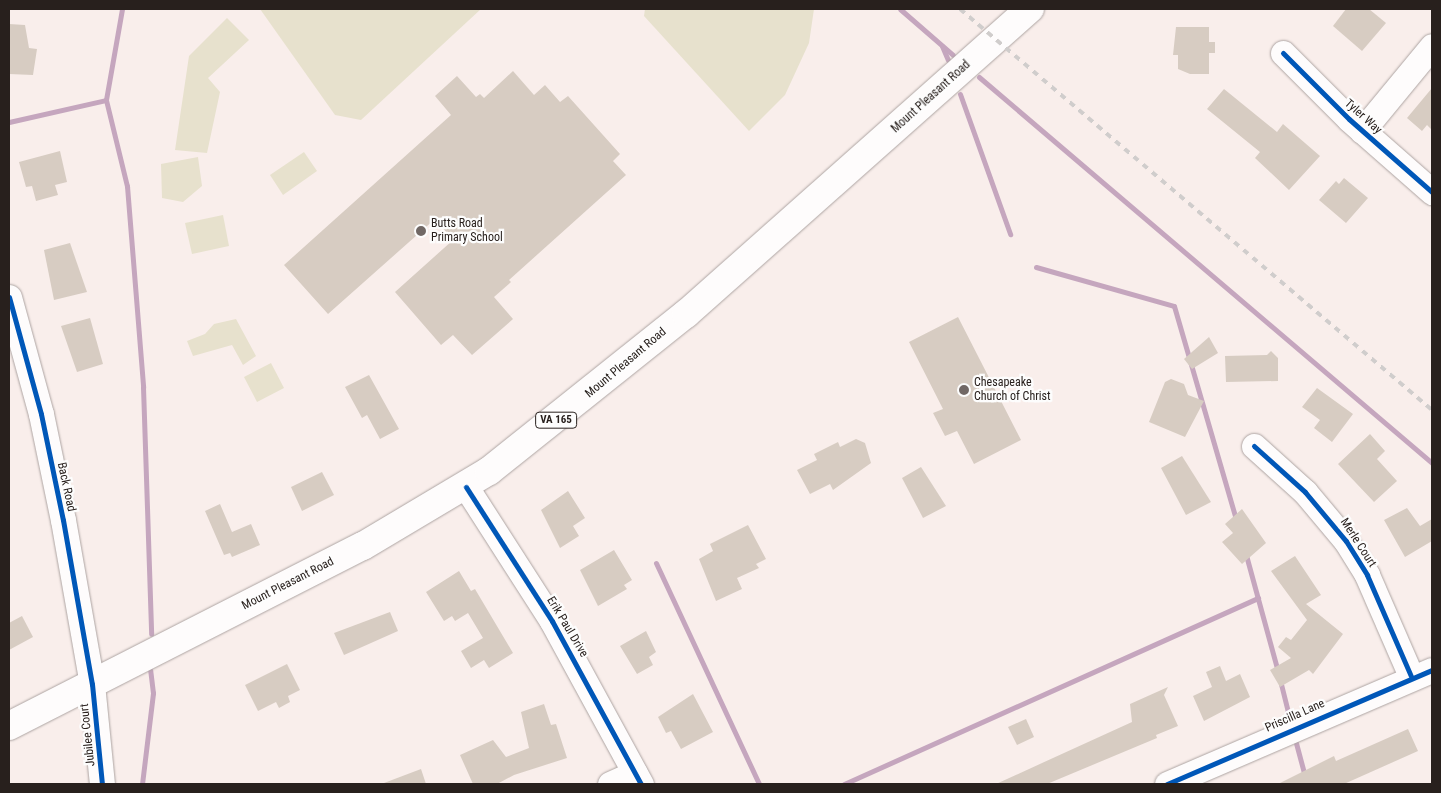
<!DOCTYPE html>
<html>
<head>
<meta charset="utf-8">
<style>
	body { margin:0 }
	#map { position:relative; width:1441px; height:793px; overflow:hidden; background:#f9eeeb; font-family:"Roboto Condensed",sans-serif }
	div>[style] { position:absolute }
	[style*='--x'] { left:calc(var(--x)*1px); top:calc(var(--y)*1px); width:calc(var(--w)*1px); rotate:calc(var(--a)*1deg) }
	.green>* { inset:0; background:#e7e1cd }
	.stream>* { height:5px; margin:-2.5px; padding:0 2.5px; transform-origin:2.5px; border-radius:2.5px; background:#c5a6be }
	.building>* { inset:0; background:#d7ccc2 }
	.roads { filter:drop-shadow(0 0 1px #ada4a2) drop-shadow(0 0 1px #ada4a2) }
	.minor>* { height:25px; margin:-12.5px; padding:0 12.5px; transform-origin:12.5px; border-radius:12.5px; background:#fefcfc }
	.highway>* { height:28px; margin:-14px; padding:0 14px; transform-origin:14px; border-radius:14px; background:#fefcfc }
	.rail>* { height:4px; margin-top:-2px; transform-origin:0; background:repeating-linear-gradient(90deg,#d0cdcc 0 6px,transparent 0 12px) }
	.cycleway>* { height:5px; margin:-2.5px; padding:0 2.5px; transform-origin:2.5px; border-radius:2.5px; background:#0057b8 }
	.dots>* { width:14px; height:14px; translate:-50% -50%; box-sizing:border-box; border:2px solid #fdfdfd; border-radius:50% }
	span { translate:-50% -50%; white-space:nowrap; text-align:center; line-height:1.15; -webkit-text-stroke:4.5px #fdfdfd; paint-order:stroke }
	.shield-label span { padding:1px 4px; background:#fdfdfd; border:1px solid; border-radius:4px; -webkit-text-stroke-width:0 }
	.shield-label { font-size:11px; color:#28201d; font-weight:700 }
	.street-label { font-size:12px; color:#28201d }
	.poi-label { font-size:12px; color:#28201d }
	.left { translate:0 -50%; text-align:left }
	.frame { position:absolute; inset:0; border:10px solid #28201d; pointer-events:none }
</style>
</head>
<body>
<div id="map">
	<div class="green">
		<div style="clip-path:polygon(260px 9px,481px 9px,361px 120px,335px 115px)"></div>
		<div style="clip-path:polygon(645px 9px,814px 9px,809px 43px,785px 95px,749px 131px,644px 16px)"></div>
		<div style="clip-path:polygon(227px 18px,249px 40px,208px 78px,220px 92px,207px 153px,175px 150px,189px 56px)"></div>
		<div style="clip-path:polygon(304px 152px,317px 171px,283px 195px,270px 175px)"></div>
		<div style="clip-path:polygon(198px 157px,202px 186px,183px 202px,162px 198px,161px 164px)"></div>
		<div style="clip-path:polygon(223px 215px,229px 246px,192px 254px,185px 223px)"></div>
		<div style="clip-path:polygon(236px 319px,256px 356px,243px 365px,232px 345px,193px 356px,187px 341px,205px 334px,214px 324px)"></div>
		<div style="clip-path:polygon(271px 363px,284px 388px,257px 402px,244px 377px)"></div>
	</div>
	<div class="stream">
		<div style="--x:122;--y:9;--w:92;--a:100"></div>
		<div style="--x:106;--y:100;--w:89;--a:76.3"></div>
		<div style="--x:127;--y:186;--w:202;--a:85.4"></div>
		<div style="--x:143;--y:387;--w:247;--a:88.1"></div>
		<div style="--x:900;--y:9;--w:70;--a:41"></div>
		<div style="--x:942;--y:46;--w:15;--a:67"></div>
		<div style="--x:979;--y:77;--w:595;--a:40.43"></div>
		<div style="--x:960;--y:94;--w:149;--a:70.3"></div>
		<div style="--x:9;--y:122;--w:99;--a:-12.8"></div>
		<div style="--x:1036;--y:267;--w:143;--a:15.8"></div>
		<div style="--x:1174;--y:306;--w:223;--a:73.8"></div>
		<div style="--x:1246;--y:555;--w:121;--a:74.7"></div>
		<div style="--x:656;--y:563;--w:244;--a:65"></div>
		<div style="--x:1280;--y:680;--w:36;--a:76"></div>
		<div style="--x:1296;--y:743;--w:42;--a:75"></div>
		<div style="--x:142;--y:784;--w:92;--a:-83.1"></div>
		<div style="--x:153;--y:693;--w:23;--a:-97"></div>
		<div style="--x:844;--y:784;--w:454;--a:-24.2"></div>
	</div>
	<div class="building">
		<div style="clip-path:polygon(1346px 9px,1369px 9px,1386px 23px,1362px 51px,1333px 26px)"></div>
		<div style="clip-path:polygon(9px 24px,25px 25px,29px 48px,37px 49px,33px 75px,9px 74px)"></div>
		<div style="clip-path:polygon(1176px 27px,1209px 27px,1209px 42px,1215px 42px,1215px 53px,1209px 53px,1209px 74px,1190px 74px,1178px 69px,1178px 55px,1173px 55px)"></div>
		<div style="clip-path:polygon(513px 71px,534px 95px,545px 85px,560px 102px,568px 96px,620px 154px,613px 161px,626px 175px,509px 280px,511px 282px,494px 297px,513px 319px,472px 355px,453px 335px,441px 345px,395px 292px,453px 240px,435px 219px,328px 314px,284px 265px,451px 115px,435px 96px,457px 76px,476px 97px,480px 94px,484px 98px)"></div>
		<div style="clip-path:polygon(1432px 88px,1432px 130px,1427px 125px,1422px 131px,1407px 118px)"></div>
		<div style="clip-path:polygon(1224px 89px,1277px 132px,1283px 124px,1320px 156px,1289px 190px,1255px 158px,1260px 152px,1207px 109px)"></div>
		<div style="clip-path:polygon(60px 151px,67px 182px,55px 185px,58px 195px,36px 201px,32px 186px,26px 187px,19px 162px)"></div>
		<div style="clip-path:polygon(1344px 178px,1368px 198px,1346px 223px,1319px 200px,1336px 181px,1339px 184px)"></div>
		<div style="clip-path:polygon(70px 243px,87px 292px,54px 300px,44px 250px)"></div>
		<div style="clip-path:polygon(958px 317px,1021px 440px,974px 464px,957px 431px,945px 436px,933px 413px,943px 409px,909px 342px)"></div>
		<div style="clip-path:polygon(90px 318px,103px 364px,77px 372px,61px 326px)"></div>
		<div style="clip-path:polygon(1209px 337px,1218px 353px,1192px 369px,1184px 359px)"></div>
		<div style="clip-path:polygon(1271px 351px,1278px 358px,1278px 381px,1226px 382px,1225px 356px,1267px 355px)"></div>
		<div style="clip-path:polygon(369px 375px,399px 429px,380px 439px,367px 415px,362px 418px,345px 387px)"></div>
		<div style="clip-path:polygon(1171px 379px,1184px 384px,1188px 395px,1204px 401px,1185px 437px,1149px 422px,1165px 382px)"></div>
		<div style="clip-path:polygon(1317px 388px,1353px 414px,1332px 442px,1314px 428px,1320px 420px,1302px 407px)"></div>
		<div style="clip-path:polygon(1370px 434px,1385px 451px,1377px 459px,1397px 481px,1374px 502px,1338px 464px)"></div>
		<div style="clip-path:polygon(856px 439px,865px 443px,871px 463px,833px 490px,830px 484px,810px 494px,797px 470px,817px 460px,814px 454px,838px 442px,840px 447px)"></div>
		<div style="clip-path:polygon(1182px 456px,1211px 502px,1186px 515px,1161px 468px)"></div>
		<div style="clip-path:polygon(921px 467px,946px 506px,923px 518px,902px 478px)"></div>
		<div style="clip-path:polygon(322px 472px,334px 495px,302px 511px,291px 487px)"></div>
		<div style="clip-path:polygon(568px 491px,585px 518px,573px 526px,579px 536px,560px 548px,541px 510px)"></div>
		<div style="clip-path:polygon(220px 504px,232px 532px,251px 524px,260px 545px,232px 557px,230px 553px,224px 555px,205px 511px)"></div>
		<div style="clip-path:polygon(1407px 508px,1420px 526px,1432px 519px,1432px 541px,1405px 557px,1384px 520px)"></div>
		<div style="clip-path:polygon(1242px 509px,1266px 543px,1242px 564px,1222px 542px,1233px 533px,1225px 524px)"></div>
		<div style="clip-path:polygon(748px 525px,766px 559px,756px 564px,759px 568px,737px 578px,742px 589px,716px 601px,699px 559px,713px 551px,710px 544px)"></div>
		<div style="clip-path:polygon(614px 550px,632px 580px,624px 585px,627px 589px,598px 606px,580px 570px)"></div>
		<div style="clip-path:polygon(1295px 556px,1321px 595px,1306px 604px,1343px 634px,1313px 674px,1309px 670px,1280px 687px,1270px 670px,1291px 658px,1278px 647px,1286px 637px,1291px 640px,1307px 620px,1271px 571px)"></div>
		<div style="clip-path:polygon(459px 571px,471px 591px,475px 589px,513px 653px,489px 668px,484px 660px,471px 668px,461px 651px,483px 638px,468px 613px,455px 621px,452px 616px,444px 621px,426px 592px)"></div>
		<div style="clip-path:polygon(390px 612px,398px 631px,344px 655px,334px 633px)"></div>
		<div style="clip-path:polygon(22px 616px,33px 637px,9px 650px,9px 623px)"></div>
		<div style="clip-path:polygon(646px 631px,656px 652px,649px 657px,653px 665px,637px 674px,620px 646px)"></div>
		<div style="clip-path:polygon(287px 664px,300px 690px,288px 696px,290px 702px,279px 708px,276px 702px,258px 711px,245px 685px)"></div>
		<div style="clip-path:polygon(1220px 666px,1226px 681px,1240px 674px,1250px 697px,1204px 721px,1193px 696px,1212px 687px,1206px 672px)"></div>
		<div style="clip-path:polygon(1168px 687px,1164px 695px,1178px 726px,1156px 735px,1157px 738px,1047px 784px,996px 784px,1132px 722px,1130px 704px)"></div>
		<div style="clip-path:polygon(693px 694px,713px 732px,681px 749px,671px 731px,666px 733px,658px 717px)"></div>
		<div style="clip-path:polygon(544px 704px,551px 725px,556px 724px,567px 758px,514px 775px,497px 784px,473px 784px,460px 755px,493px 740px,506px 757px,529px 748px,521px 712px)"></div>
		<div style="clip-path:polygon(1026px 719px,1034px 737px,1017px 745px,1008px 727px)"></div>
		<div style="clip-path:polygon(1408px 729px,1418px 751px,1344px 784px,1278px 784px,1334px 756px,1336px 761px)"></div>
		<div style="clip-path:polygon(421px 769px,426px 784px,384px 784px,384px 783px)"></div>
	</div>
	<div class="roads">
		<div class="minor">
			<div style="--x:1283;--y:53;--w:93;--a:45"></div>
			<div style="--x:1349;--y:119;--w:111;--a:41.3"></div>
			<div style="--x:1362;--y:131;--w:110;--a:-50.5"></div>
			<div style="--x:9;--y:297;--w:121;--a:74.7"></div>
			<div style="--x:41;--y:414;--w:108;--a:78.3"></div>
			<div style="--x:63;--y:520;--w:167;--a:80"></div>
			<div style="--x:92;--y:684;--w:100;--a:84.3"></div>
			<div style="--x:1254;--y:446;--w:69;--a:42"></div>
			<div style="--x:1305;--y:492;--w:64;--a:50.1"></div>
			<div style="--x:1346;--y:541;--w:40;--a:58"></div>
			<div style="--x:1367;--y:575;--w:110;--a:66.5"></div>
			<div style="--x:466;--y:487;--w:159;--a:57.3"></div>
			<div style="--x:552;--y:621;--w:186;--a:61.4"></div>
			<div style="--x:610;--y:784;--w:27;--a:-24"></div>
			<div style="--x:1167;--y:784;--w:288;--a:-23.3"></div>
		</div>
		<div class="highway">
			<div style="--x:9;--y:726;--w:397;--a:-27"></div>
			<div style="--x:363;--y:546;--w:147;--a:-30.8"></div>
			<div style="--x:489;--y:471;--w:252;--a:-38.6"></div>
			<div style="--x:686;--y:314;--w:460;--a:-41.6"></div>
		</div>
	</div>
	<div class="rail">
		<div style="--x:960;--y:9;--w:619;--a:40.35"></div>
	</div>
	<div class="cycleway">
		<div style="--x:1283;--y:53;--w:93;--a:45"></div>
		<div style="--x:1349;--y:119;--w:111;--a:41.3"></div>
		<div style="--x:9;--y:297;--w:121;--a:74.7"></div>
		<div style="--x:41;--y:414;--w:108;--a:78.3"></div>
		<div style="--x:63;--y:520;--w:167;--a:80"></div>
		<div style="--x:92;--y:684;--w:100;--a:84.3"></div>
		<div style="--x:1254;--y:446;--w:69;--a:42"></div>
		<div style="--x:1305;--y:492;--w:64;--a:50.1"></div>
		<div style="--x:1346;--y:541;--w:40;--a:58"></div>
		<div style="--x:1367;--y:575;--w:110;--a:66.5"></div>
		<div style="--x:466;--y:487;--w:159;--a:57.3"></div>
		<div style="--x:552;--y:621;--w:186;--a:61.4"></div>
		<div style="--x:1167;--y:784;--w:288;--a:-23.3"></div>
	</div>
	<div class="dots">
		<div style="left:421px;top:231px;background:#716865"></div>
		<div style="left:964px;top:390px;background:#716865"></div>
	</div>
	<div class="shield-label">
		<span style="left:556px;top:420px">VA 165</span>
	</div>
	<div class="street-label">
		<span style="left:931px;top:97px;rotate:-42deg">Mount Pleasant Road</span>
		<span style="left:1363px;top:117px;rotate:42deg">Tyler Way</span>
		<span style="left:626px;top:363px;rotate:-40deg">Mount Pleasant Road</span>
		<span style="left:66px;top:487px;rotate:78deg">Back Road</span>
		<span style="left:1358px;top:543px;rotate:57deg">Merle Court</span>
		<span style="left:288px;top:584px;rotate:-27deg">Mount Pleasant Road</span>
		<span style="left:567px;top:627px;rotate:59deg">Erik Paul Drive</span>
		<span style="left:1295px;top:716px;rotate:-24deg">Priscilla Lane</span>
		<span style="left:88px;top:735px;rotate:-96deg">Jubilee Court</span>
	</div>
	<div class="poi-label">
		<span class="left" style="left:431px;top:231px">Butts Road<br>Primary School</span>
		<span class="left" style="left:974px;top:390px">Chesapeake<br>Church of Christ</span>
	</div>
	<div class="frame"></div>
</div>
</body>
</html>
